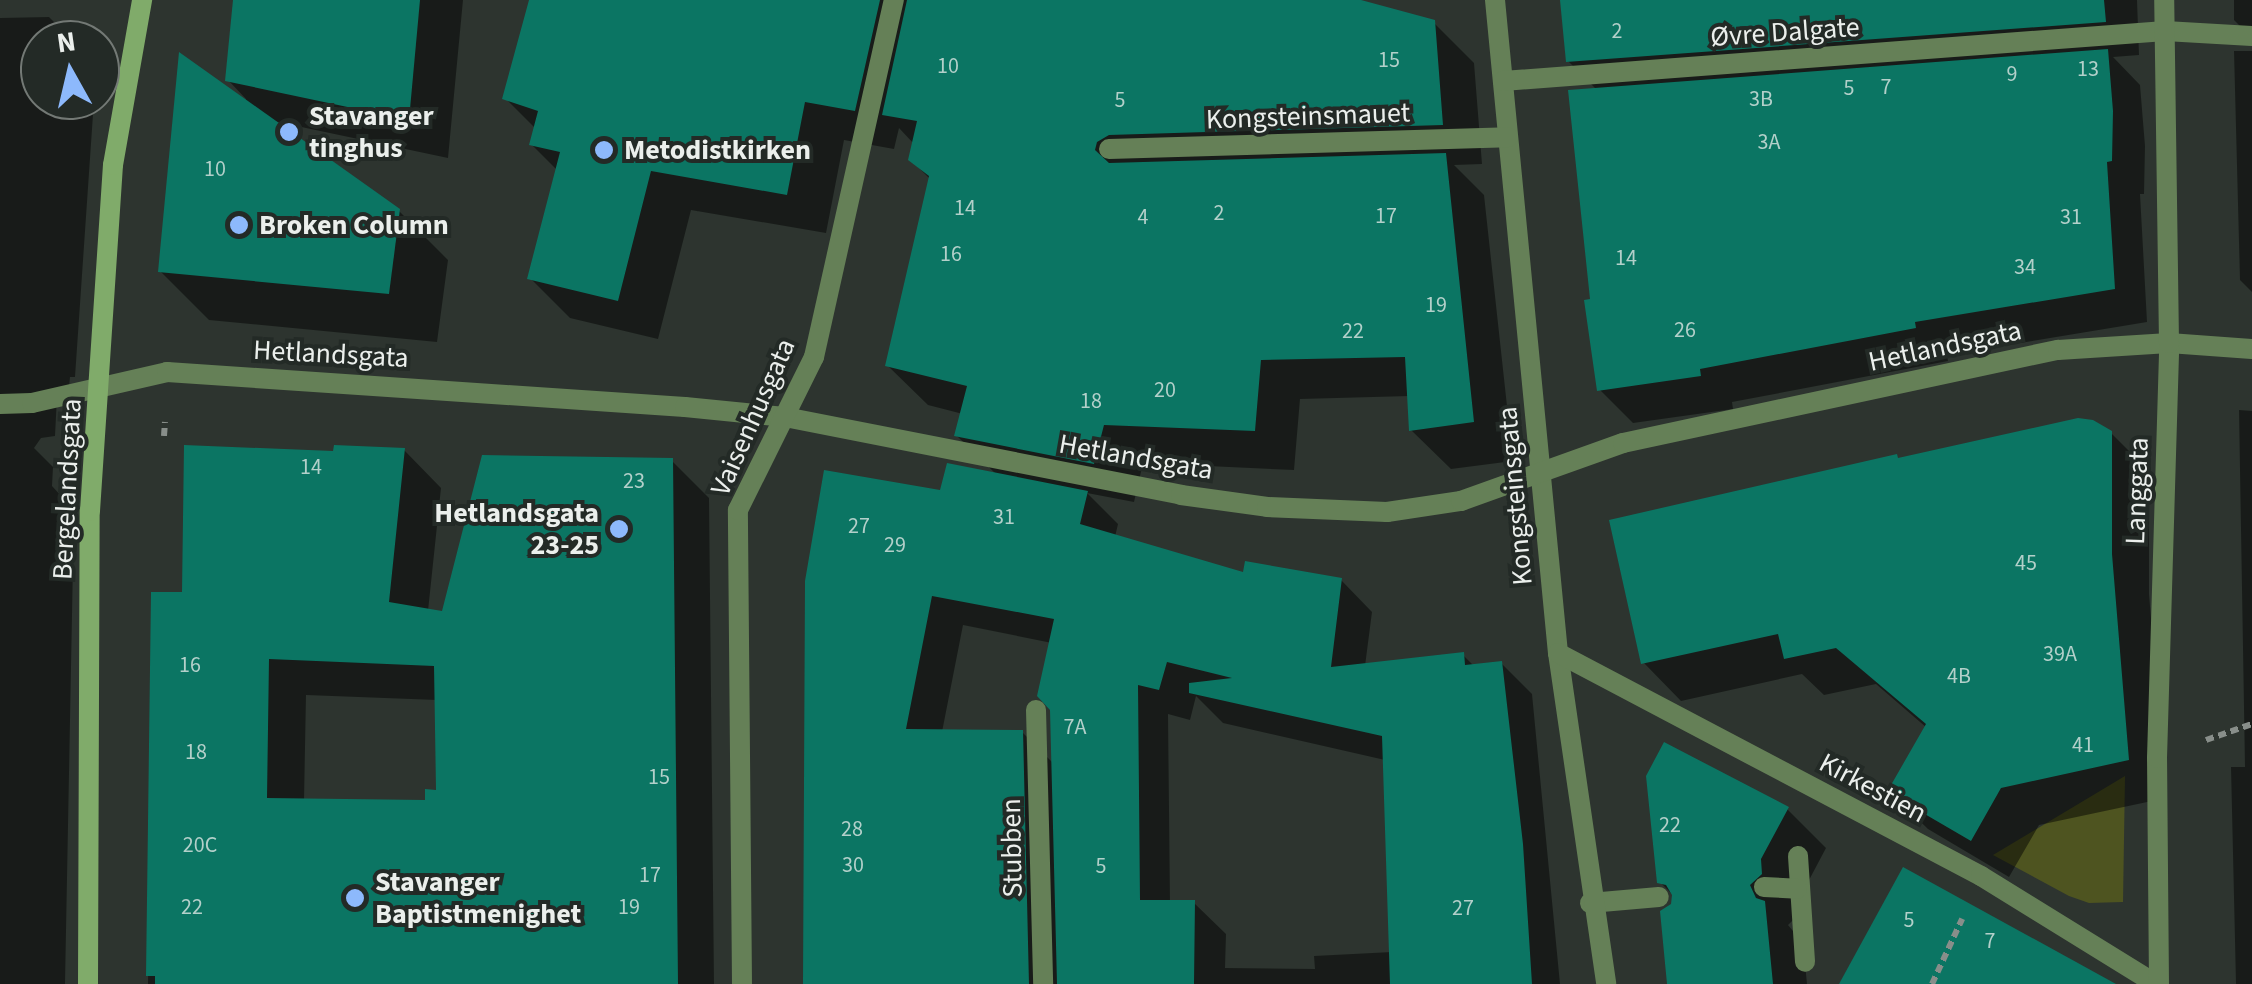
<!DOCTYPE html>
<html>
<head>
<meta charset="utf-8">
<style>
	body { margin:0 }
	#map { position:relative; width:2252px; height:984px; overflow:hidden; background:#2d342f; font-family:"Source Sans 3",sans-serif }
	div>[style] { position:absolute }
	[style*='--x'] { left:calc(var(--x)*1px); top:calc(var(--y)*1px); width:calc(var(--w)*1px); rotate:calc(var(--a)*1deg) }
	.green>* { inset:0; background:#4e5420 }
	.shadow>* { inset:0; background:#0007 }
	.building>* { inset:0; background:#0b7563 }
	.path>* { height:6px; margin-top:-3px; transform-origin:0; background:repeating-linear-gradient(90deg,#888e8a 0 8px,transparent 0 13px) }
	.lane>* { height:20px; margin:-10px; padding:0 10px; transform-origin:10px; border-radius:10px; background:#658057 }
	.street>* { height:20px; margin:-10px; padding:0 10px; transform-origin:10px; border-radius:10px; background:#658057 }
	.secondary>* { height:20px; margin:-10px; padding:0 10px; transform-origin:10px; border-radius:10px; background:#80ab6a }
	.dots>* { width:28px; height:28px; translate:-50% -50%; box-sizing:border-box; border:5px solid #232a26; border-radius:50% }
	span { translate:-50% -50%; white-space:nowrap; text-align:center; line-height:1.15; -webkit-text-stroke:8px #232a26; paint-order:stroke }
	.number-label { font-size:22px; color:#b3d0ca }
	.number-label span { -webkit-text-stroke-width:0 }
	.street-label { font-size:28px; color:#ebefec }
	.poi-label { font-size:28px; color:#ebefec; font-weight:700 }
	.left { translate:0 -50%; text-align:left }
	.right { translate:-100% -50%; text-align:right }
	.north { position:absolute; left:20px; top:20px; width:100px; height:100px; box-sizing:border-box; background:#232a26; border:2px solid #737975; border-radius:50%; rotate:352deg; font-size:28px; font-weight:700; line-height:40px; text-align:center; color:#ebefec }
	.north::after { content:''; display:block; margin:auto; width:35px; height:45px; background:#8db9fc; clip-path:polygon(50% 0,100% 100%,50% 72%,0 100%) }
</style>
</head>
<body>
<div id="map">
	<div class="green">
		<div style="clip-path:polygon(2125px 776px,2123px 902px,2089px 903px,2069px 896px,1993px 855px)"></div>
	</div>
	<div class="shadow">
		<div style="clip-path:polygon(236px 0,463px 0,448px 158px,273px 121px,399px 211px,448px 260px,437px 342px,209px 320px,160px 271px,246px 99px,228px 80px)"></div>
		<div style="clip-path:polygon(evenodd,562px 0,1353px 0,1434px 23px,1474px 63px,1482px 164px,1454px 165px,1484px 195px,1513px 461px,1451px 469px,1411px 430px,1410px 396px,1300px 399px,1294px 470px,1143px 463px,1134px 502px,1087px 493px,1118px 524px,1115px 537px,1245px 575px,1341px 580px,1372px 612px,1365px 666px,1463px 655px,1474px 666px,1501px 663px,1532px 694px,1560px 984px,805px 984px,942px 493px,997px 475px,957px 436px,963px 414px,928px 405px,888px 366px,931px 180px,911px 160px,914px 144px,899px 128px,894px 149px,844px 140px,826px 233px,691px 210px,658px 339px,570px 318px,530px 278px,558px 171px,532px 145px,536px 129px,505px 98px,562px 0,963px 625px,1052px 643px,1054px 764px,1022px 732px,942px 732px,963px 625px,562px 0,1196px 696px,1223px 723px,1385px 760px,1392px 952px,1314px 956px,1315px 969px,1225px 968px,1226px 934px,1194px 903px,1170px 903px,1168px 714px,1190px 720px,1196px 696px)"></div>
		<div style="clip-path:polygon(1561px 0,2137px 0,2139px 55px,2113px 57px,2140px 85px,2145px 146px,2144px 194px,2140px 194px,2147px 322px,1947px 355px,1948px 361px,1732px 402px,1733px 409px,1633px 423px,1600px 390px,1597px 90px,1568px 61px)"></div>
		<div style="clip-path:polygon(2234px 0,2252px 0,2252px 38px,2234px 20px)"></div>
		<div style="clip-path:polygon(49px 17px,72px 40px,40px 40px,40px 100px,94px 100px,75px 377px,70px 377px,68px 397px,57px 397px,55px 436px,41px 438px,34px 448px,53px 467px,52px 486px,74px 510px,65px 984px,0 984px,0 18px)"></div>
		<div style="clip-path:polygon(2234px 51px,2252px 51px,2252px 292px,2240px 280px)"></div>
		<div style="clip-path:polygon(2239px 410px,2252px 411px,2252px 984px,2236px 984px,2231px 767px,2245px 767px)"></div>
		<div style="clip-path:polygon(2111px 433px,2149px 471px,2149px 594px,2166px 798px,2039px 825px,2009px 877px,1928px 829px,1890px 792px,1927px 728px,1876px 684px,1824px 695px,1802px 674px,1681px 701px,1644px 663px,1900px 461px)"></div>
		<div style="clip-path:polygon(evenodd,404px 450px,441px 488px,428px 611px,444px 614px,672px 461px,709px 498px,714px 984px,148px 984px,153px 594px,185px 595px,335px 454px,404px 450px,306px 695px,437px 700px,438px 792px,427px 802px,304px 801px,306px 695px)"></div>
		<div style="clip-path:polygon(1787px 809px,1826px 848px,1799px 899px,1800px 913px,1788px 925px,1803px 943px,1807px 984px,1670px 984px,1675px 897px,1660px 882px)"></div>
	</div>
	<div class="building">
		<div style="clip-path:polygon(233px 0,420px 0,409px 120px,225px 81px)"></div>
		<div style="clip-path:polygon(529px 0,880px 0,855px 111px,805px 102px,787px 195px,651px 171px,618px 301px,527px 279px,560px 152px,529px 145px,538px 111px,502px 99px)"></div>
		<div style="clip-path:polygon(907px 0,1361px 0,1435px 20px,1443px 125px,1109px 135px,1097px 142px,1095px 150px,1109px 163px,1446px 153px,1474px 422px,1409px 431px,1405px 357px,1261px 360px,1255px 431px,1104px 425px,1094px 464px,954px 436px,967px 386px,885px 366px,929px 176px,908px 160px,917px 121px,882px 115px)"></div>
		<div style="clip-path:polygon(1560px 0,2104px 0,2106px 22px,1566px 62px)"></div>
		<div style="clip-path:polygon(2108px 49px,2113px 111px,2112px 161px,2107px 162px,2115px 289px,1915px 322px,1916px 328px,1700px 369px,1701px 376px,1597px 391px,1584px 300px,1590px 299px,1568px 90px)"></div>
		<div style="clip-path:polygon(179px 52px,400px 209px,389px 294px,158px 272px)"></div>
		<div style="clip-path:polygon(2078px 418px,2093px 420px,2112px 431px,2112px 554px,2129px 760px,2001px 788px,1971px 841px,1887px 792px,1926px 724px,1836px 648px,1784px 659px,1778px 634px,1641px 664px,1609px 520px,1897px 454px,1898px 458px)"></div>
		<div style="clip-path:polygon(evenodd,184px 445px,333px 451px,334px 445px,405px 448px,389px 602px,442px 611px,482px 455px,673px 458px,678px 984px,155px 984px,155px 976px,146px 976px,151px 592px,182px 592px,184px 445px,269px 659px,434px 666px,436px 790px,425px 789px,425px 800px,267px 798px,269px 659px)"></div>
		<div style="clip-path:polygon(947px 463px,1088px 491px,1080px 524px,1243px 572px,1245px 561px,1342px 578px,1331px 667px,1464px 652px,1465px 665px,1502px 661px,1523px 844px,1532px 984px,1390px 984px,1382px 736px,1189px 693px,1189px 683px,1232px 678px,1167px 662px,1159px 690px,1138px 685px,1140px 900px,1195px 900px,1194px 984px,1057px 984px,1050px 710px,1037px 696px,1054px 619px,932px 596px,906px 729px,1023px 730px,1029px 984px,803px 984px,805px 581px,824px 470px,940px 490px)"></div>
		<div style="clip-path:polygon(1664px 742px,1789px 807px,1761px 859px,1762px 874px,1750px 885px,1756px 898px,1765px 901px,1773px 984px,1667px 984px,1660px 911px,1671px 904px,1672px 895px,1666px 885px,1657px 883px,1646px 776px)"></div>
		<div style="clip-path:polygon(1903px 867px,2116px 984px,1839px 984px)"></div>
	</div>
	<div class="path">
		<div style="--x:164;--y:436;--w:14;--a:-86"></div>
		<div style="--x:2206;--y:740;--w:49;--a:-19.2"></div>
		<div style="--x:1932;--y:984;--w:72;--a:-65.2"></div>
	</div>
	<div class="lane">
		<div style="--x:1036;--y:710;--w:274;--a:88.5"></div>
		<div style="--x:1798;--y:856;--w:106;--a:86.2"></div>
		<div style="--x:1764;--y:887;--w:33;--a:3"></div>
		<div style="--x:1590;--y:903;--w:69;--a:-5"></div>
	</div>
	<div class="street">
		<div style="--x:1495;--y:0;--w:656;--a:84.49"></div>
		<div style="--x:1558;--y:653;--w:334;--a:81.7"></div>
		<div style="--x:1503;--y:81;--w:664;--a:-4.32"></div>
		<div style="--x:2165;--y:31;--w:87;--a:3.3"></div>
		<div style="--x:1109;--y:149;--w:399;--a:-1.7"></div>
		<div style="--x:0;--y:404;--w:32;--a:-2"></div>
		<div style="--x:32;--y:403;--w:139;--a:-12.9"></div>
		<div style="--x:167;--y:372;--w:519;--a:3.87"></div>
		<div style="--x:685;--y:407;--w:100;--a:5.7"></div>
		<div style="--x:785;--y:417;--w:404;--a:11.1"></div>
		<div style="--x:1181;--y:495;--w:87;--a:7.9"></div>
		<div style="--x:1267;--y:507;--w:120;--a:2.4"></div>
		<div style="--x:1387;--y:512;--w:75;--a:-8.5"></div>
		<div style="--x:1461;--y:501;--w:172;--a:-19.7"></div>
		<div style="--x:1623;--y:443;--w:445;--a:-12.1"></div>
		<div style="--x:2058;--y:350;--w:111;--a:-3.6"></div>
		<div style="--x:2169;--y:343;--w:83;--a:4.1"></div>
		<div style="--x:1558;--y:653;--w:478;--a:27.8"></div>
		<div style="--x:1981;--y:876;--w:206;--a:31.7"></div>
		<div style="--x:742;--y:984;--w:474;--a:-90.5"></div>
		<div style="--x:738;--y:510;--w:171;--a:-63.6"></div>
		<div style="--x:814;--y:357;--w:366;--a:-77.4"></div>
		<div style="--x:2159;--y:984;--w:226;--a:-90.5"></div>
		<div style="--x:2157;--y:758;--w:415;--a:-88.3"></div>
		<div style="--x:2169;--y:343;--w:343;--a:-90.8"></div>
	</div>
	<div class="secondary">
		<div style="--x:88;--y:984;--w:473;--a:-89.8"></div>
		<div style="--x:90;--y:511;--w:347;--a:-86.2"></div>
		<div style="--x:113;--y:165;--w:168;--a:-80"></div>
	</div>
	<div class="dots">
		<div style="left:289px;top:132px;background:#8db9fc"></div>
		<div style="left:604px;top:150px;background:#8db9fc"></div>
		<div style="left:239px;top:225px;background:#8db9fc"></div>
		<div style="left:619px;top:529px;background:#8db9fc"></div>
		<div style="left:355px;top:898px;background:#8db9fc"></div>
	</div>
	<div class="number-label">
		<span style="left:1617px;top:32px">2</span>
		<span style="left:1389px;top:61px">15</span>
		<span style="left:948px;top:67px">10</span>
		<span style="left:2088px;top:70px">13</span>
		<span style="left:2012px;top:75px">9</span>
		<span style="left:1886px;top:88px">7</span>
		<span style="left:1849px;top:89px">5</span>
		<span style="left:1761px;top:100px">3B</span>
		<span style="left:1120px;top:101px">5</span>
		<span style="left:1769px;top:143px">3A</span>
		<span style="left:215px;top:170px">10</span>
		<span style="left:965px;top:209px">14</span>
		<span style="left:1219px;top:214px">2</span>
		<span style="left:1386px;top:217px">17</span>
		<span style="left:1143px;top:218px">4</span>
		<span style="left:2071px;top:218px">31</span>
		<span style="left:951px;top:255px">16</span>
		<span style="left:1626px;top:259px">14</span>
		<span style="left:2025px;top:268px">34</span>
		<span style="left:1436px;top:306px">19</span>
		<span style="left:1685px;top:331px">26</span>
		<span style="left:1353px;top:332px">22</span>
		<span style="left:1165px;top:391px">20</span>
		<span style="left:1091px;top:402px">18</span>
		<span style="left:311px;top:468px">14</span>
		<span style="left:634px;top:482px">23</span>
		<span style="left:1004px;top:518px">31</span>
		<span style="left:859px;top:527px">27</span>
		<span style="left:895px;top:546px">29</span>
		<span style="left:2026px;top:564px">45</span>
		<span style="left:2060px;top:655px">39A</span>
		<span style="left:190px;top:666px">16</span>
		<span style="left:1959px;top:677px">4B</span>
		<span style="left:1075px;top:728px">7A</span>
		<span style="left:2083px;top:746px">41</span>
		<span style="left:196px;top:753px">18</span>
		<span style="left:659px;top:778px">15</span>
		<span style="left:1670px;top:826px">22</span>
		<span style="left:852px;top:830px">28</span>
		<span style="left:200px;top:846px">20C</span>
		<span style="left:853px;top:866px">30</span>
		<span style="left:1101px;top:867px">5</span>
		<span style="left:650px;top:876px">17</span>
		<span style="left:192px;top:908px">22</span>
		<span style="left:629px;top:908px">19</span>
		<span style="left:1463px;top:909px">27</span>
		<span style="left:1909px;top:921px">5</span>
		<span style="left:1990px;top:942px">7</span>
	</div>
	<div class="street-label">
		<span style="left:1785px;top:32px;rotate:-4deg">Øvre Dalgate</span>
		<span style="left:1308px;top:116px;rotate:-2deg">Kongsteinsmauet</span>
		<span style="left:1945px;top:346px;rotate:-12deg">Hetlandsgata</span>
		<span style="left:331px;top:354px;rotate:3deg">Hetlandsgata</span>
		<span style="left:753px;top:417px;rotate:-66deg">Vaisenhusgata</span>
		<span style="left:1136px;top:457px;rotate:10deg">Hetlandsgata</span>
		<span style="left:67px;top:489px;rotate:-87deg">Bergelandsgata</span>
		<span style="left:2137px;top:491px;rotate:-88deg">Langgata</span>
		<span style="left:1515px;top:496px;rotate:-95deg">Kongsteinsgata</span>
		<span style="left:1873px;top:788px;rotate:28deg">Kirkestien</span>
		<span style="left:1012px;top:848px;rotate:-91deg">Stubben</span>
	</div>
	<div class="poi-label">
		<span class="left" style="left:309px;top:132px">Stavanger<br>tinghus</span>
		<span class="left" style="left:624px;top:150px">Metodistkirken</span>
		<span class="left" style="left:259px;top:225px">Broken Column</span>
		<span class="right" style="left:599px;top:529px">Hetlandsgata<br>23-25</span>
		<span class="left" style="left:375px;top:898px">Stavanger<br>Baptistmenighet</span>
	</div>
	<div class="north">N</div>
</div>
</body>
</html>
